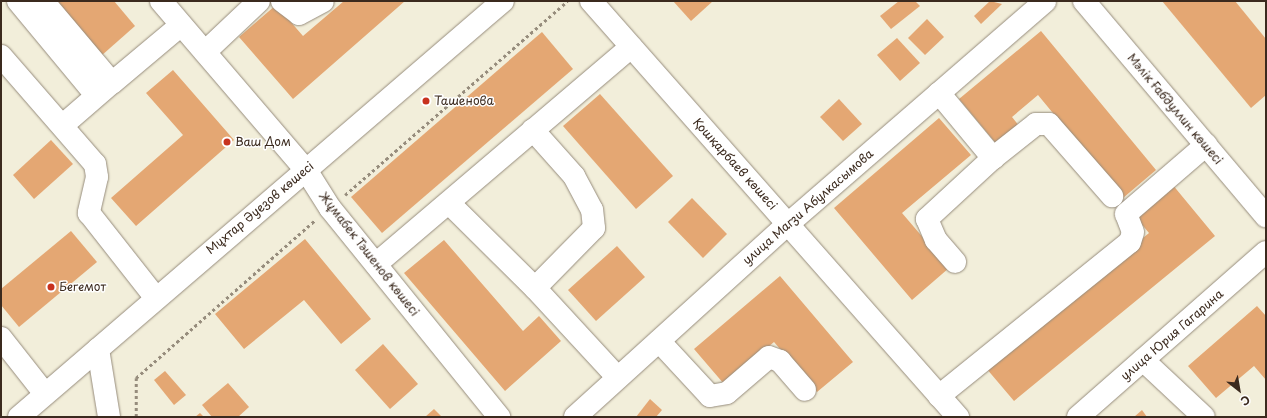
<!DOCTYPE html>
<html>
<head>
<meta charset="utf-8">
<style>
	body { margin:0 }
	#map { position:relative; width:1267px; height:418px; overflow:hidden; background:#f2eeda; font-family:"Playpen Sans",sans-serif }
	div>[style] { position:absolute }
	[style*='--x'] { left:calc(var(--x)*1px); top:calc(var(--y)*1px); width:calc(var(--w)*1px); rotate:calc(var(--a)*1deg) }
	.building>* { inset:0; background:#e4a773 }
	.path>* { height:2.5px; margin-top:-1.25px; transform-origin:0; background:repeating-linear-gradient(90deg,#968c7c 0 3px,transparent 0 6px) }
	.roads { filter:drop-shadow(0 0 1px #968c7c) drop-shadow(0 0 1px #968c7c) }
	.minor>* { height:22px; margin:-11px; padding:0 11px; transform-origin:11px; border-radius:11px; background:#fff }
	.dots>* { width:11px; height:11px; translate:-50% -50%; box-sizing:border-box; border:2px solid #fff; border-radius:50% }
	span { translate:-50% -50%; white-space:nowrap; text-align:center; line-height:1.15; -webkit-text-stroke:3px #fff; paint-order:stroke }
	.poi-label { font-size:12px; color:#3b2a1e }
	.left { translate:0 -50%; text-align:left }
	.street-label { font-size:12px; color:#3b2a1e }
	.frame { position:absolute; inset:0; border:2px solid #3b2a1e; pointer-events:none }
	.north { position:absolute; left:1219px; top:370px; width:40px; height:40px; -webkit-text-stroke:3px #fff; paint-order:stroke; rotate:149deg; font-size:11px; font-weight:700; line-height:16px; text-align:center; color:#3b2a1e }
	.north::after { content:''; display:block; margin:auto; width:14px; height:18px; background:#3b2a1e; clip-path:polygon(50% 0,100% 100%,50% 72%,0 100%) }
</style>
</head>
<body>
<div id="map">
	<div class="building">
		<div style="clip-path:polygon(54px 1px,114px 1px,135px 26px,101px 56px)"></div>
		<div style="clip-path:polygon(344px 1px,405px 1px,293px 99px,239px 37px,276px 5px,303px 36px)"></div>
		<div style="clip-path:polygon(673px 1px,713px 1px,691px 21px)"></div>
		<div style="clip-path:polygon(899px 1px,915px 1px,920px 6px,891px 29px,880px 16px)"></div>
		<div style="clip-path:polygon(990px 1px,1002px 4px,981px 24px,974px 16px)"></div>
		<div style="clip-path:polygon(1162px 1px,1235px 1px,1266px 39px,1266px 95px,1251px 108px)"></div>
		<div style="clip-path:polygon(927px 19px,944px 37px,925px 55px,908px 38px)"></div>
		<div style="clip-path:polygon(1041px 31px,1156px 170px,1123px 198px,1038px 95px,1012px 117px,1020px 127px,998px 146px,959px 99px)"></div>
		<div style="clip-path:polygon(542px 32px,573px 69px,382px 233px,351px 197px)"></div>
		<div style="clip-path:polygon(897px 38px,920px 63px,900px 81px,877px 55px)"></div>
		<div style="clip-path:polygon(173px 70px,234px 140px,136px 226px,111px 198px,183px 135px,146px 93px)"></div>
		<div style="clip-path:polygon(600px 94px,673px 176px,636px 209px,563px 126px)"></div>
		<div style="clip-path:polygon(839px 99px,862px 124px,843px 141px,820px 117px)"></div>
		<div style="clip-path:polygon(939px 118px,971px 155px,902px 213px,949px 268px,912px 300px,834px 208px)"></div>
		<div style="clip-path:polygon(51px 140px,73px 164px,34px 199px,13px 175px)"></div>
		<div style="clip-path:polygon(1172px 184px,1215px 236px,1014px 401px,986px 368px,1149px 233px,1134px 215px)"></div>
		<div style="clip-path:polygon(692px 198px,727px 234px,703px 258px,668px 222px)"></div>
		<div style="clip-path:polygon(71px 231px,97px 262px,19px 327px,1px 305px,1px 289px)"></div>
		<div style="clip-path:polygon(305px 239px,371px 319px,341px 344px,304px 300px,244px 349px,215px 314px)"></div>
		<div style="clip-path:polygon(444px 240px,523px 331px,539px 316px,561px 341px,505px 391px,404px 273px)"></div>
		<div style="clip-path:polygon(617px 246px,645px 277px,596px 321px,568px 290px)"></div>
		<div style="clip-path:polygon(780px 276px,853px 362px,817px 392px,774px 342px,724px 384px,694px 349px)"></div>
		<div style="clip-path:polygon(1257px 306px,1266px 316px,1266px 380px,1254px 366px,1216px 398px,1188px 366px)"></div>
		<div style="clip-path:polygon(383px 344px,418px 384px,390px 409px,355px 370px)"></div>
		<div style="clip-path:polygon(165px 371px,186px 395px,174px 405px,154px 380px)"></div>
		<div style="clip-path:polygon(228px 383px,249px 407px,238px 417px,212px 417px,202px 405px)"></div>
		<div style="clip-path:polygon(650px 399px,662px 410px,656px 417px,636px 417px)"></div>
		<div style="clip-path:polygon(434px 409px,442px 417px,425px 417px)"></div>
		<div style="clip-path:polygon(1142px 410px,1147px 417px,1134px 417px)"></div>
		<div style="clip-path:polygon(200px 413px,204px 417px,195px 417px)"></div>
	</div>
	<div class="path">
		<div style="--x:345;--y:195;--w:295;--a:-41.1"></div>
		<div style="--x:136;--y:417;--w:39;--a:-90"></div>
		<div style="--x:136;--y:378;--w:239;--a:-41.4"></div>
	</div>
	<div class="roads">
		<div class="minor">
			<div style="--x:18;--y:1;--w:122;--a:50.3"></div>
			<div style="--x:43;--y:1;--w:107;--a:49.9"></div>
			<div style="--x:112;--y:83;--w:90;--a:-40"></div>
			<div style="--x:161;--y:1;--w:223;--a:49.4"></div>
			<div style="--x:306;--y:170;--w:45;--a:57.7"></div>
			<div style="--x:330;--y:208;--w:269;--a:51"></div>
			<div style="--x:282;--y:1;--w:21;--a:37"></div>
			<div style="--x:299;--y:14;--w:27;--a:-28"></div>
			<div style="--x:591;--y:1;--w:555;--a:48.58"></div>
			<div style="--x:1084;--y:1;--w:282;--a:49.8"></div>
			<div style="--x:205;--y:52;--w:74;--a:-43.4"></div>
			<div style="--x:1;--y:56;--w:143;--a:49"></div>
			<div style="--x:95;--y:164;--w:13;--a:81"></div>
			<div style="--x:97;--y:177;--w:37;--a:103"></div>
			<div style="--x:89;--y:213;--w:107;--a:51.8"></div>
			<div style="--x:939;--y:93;--w:85;--a:50.3"></div>
			<div style="--x:993;--y:158;--w:90;--a:137.3"></div>
			<div style="--x:927;--y:219;--w:23;--a:67"></div>
			<div style="--x:936;--y:240;--w:29;--a:49"></div>
			<div style="--x:63;--y:125;--w:60;--a:-40.9"></div>
			<div style="--x:993;--y:158;--w:55;--a:-38.3"></div>
			<div style="--x:1036;--y:124;--w:13;--a:0"></div>
			<div style="--x:1049;--y:124;--w:96;--a:48.8"></div>
			<div style="--x:450;--y:204;--w:120;--a:44.7"></div>
			<div style="--x:535;--y:288;--w:84;--a:-45.5"></div>
			<div style="--x:594;--y:228;--w:18;--a:-96"></div>
			<div style="--x:592;--y:210;--w:38;--a:-118"></div>
			<div style="--x:574;--y:176;--w:62;--a:-131.7"></div>
			<div style="--x:376;--y:264;--w:335;--a:-40.4"></div>
			<div style="--x:535;--y:288;--w:122;--a:47.3"></div>
			<div style="--x:1;--y:338;--w:71;--a:51.8"></div>
			<div style="--x:659;--y:341;--w:75;--a:47.2"></div>
			<div style="--x:710;--y:396;--w:17;--a:-10"></div>
			<div style="--x:727;--y:393;--w:55;--a:-40.6"></div>
			<div style="--x:769;--y:357;--w:12;--a:20"></div>
			<div style="--x:780;--y:361;--w:38;--a:49"></div>
			<div style="--x:98;--y:349;--w:69;--a:80.8"></div>
			<div style="--x:1143;--y:360;--w:83;--a:43.1"></div>
			<div style="--x:939;--y:396;--w:245;--a:-38.9"></div>
			<div style="--x:1130;--y:242;--w:10;--a:-73"></div>
			<div style="--x:1133;--y:232;--w:19;--a:-111"></div>
			<div style="--x:1126;--y:214;--w:106;--a:-40.8"></div>
			<div style="--x:19;--y:417;--w:638;--a:-40.68"></div>
			<div style="--x:575;--y:417;--w:287;--a:-42.2"></div>
			<div style="--x:788;--y:224;--w:340;--a:-40.9"></div>
			<div style="--x:1078;--y:417;--w:250;--a:-41.3"></div>
		</div>
	</div>
	<div class="dots">
		<div style="left:426px;top:101px;background:#c8321e"></div>
		<div style="left:227px;top:142px;background:#c8321e"></div>
		<div style="left:51px;top:287px;background:#c8321e"></div>
	</div>
	<div class="poi-label">
		<span class="left" style="left:434px;top:101px">Ташенова</span>
		<span class="left" style="left:235px;top:142px">Ваш Дом</span>
		<span class="left" style="left:59px;top:287px">Бегемот</span>
	</div>
	<div class="street-label">
		<span style="left:1175px;top:109px;rotate:50deg">Мәлік Ғабдуллин көшесі</span>
		<span style="left:735px;top:164px;rotate:48deg">Қошқарбаев көшесі</span>
		<span style="left:808px;top:207px;rotate:-41deg">улица Магзи Абулкасымова</span>
		<span style="left:260px;top:208px;rotate:-40deg">Мұхтар Әуезов көшесі</span>
		<span style="left:369px;top:254px;rotate:52deg">Жұмабек Тәшенов көшесі</span>
		<span style="left:1172px;top:335px;rotate:-41deg">улица Юрия Гагарина</span>
	</div>
	<div class="frame"></div>
	<div class="north">С</div>
</div>
</body>
</html>
